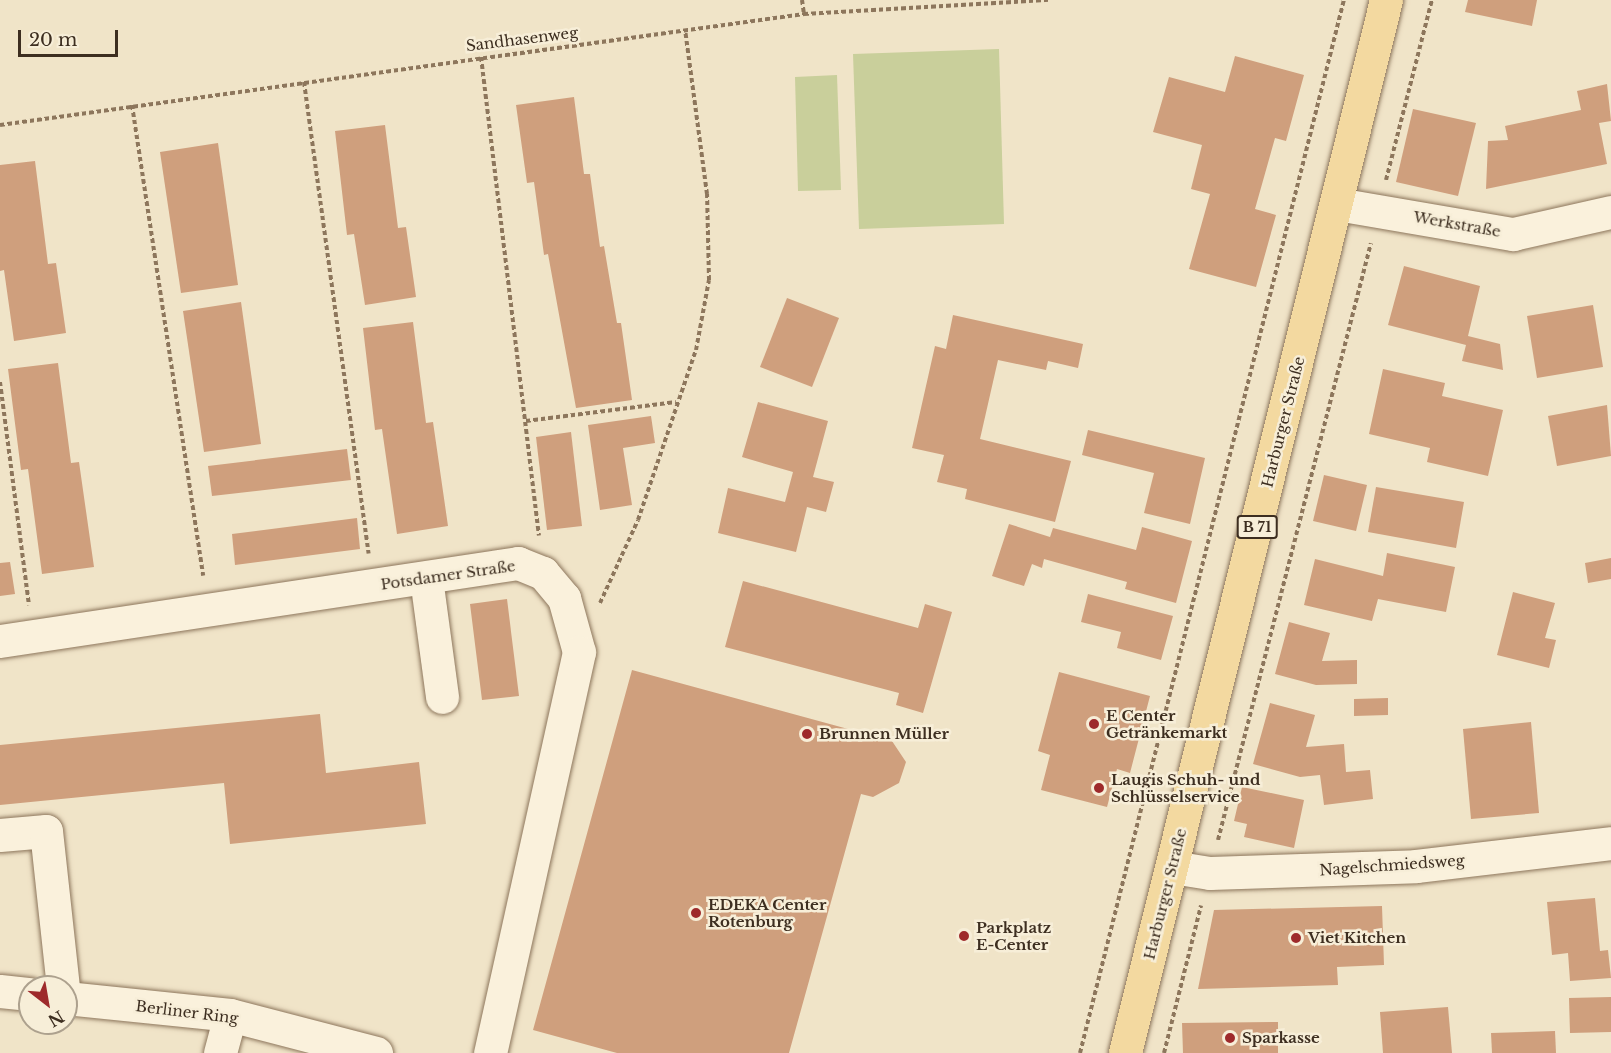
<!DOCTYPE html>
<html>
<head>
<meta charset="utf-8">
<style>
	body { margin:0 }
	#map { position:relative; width:1611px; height:1053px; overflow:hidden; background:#f0e4c8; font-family:"Libre Baskerville",serif }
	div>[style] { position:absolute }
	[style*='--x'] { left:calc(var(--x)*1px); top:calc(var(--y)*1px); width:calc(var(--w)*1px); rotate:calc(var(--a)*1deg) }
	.green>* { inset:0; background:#c9cf9b }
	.building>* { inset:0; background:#cf9f7d }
	.path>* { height:4px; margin-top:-2px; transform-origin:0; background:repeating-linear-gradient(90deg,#8d765c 0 4.5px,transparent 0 7.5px) }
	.roads { filter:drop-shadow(0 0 2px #8d765c) drop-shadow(0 0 2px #8d765c) }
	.minor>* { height:33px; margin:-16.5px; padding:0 16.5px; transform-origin:16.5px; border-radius:16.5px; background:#faf1dc }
	.major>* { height:33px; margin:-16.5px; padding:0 16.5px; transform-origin:16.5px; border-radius:16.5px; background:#f3d9a0 }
	.dots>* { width:16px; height:16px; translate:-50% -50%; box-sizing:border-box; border:3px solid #f7eed8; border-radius:50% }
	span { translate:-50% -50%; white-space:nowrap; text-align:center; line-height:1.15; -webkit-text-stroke:5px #f7eed8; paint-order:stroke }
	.shield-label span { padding:2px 4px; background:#f7eed8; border:2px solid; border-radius:4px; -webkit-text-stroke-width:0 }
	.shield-label { font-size:14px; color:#3d2e20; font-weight:700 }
	.street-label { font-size:15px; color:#3d2e20 }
	.poi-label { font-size:15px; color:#3d2e20; font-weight:700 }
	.left { translate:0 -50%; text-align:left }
	.north { position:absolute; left:18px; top:975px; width:60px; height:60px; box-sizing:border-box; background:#f7eed8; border:2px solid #ada18e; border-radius:50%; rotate:149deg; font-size:16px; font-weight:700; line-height:24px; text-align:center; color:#3d2e20 }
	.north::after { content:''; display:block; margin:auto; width:21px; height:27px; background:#9e2a2b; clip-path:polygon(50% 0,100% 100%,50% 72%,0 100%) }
	.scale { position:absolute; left:18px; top:30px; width:100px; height:27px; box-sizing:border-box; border:3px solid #3d2e20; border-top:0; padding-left:8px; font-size:18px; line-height:21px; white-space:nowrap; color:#3d2e20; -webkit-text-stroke:4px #f7eed8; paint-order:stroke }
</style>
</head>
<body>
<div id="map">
	<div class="green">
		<div style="clip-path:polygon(999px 49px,1004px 224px,859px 229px,853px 54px)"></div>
		<div style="clip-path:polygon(837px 75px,841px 190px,798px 191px,795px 77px)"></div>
	</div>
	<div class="building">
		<div style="clip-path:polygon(1468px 0,1537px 0,1532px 26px,1465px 12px)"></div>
		<div style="clip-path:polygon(1235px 56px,1304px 75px,1286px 141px,1275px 138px,1255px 209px,1276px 215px,1256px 287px,1189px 269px,1210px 194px,1191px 189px,1202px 145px,1153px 132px,1169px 77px,1225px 92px)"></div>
		<div style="clip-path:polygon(1607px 84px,1611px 121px,1599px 123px,1607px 164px,1486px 189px,1488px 141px,1508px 140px,1505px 126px,1581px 110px,1577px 91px)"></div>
		<div style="clip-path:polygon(574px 97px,584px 174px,590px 174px,600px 247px,604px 246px,617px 323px,621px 323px,632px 400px,576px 408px,548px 254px,544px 255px,534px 182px,527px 183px,516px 105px)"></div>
		<div style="clip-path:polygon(1413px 109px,1476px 123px,1458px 196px,1396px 182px)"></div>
		<div style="clip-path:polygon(385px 125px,398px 228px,406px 227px,416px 297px,365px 305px,354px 234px,347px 235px,335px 131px)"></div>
		<div style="clip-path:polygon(218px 143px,238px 285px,181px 293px,160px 152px)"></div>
		<div style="clip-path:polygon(35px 161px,48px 264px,56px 263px,66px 333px,14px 341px,4px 270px,0 271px,0 165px)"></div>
		<div style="clip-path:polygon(1404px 266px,1480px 286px,1468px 336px,1500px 344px,1503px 370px,1462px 361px,1466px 345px,1388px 325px)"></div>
		<div style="clip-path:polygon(787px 298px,839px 318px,812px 387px,760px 367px)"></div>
		<div style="clip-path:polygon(241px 302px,261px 444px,204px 452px,183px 311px)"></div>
		<div style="clip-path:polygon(1593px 305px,1603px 367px,1537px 378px,1527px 316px)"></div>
		<div style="clip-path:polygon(953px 315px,1083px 344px,1078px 368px,1048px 361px,1046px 370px,998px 360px,980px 439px,1071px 461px,1055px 522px,965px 499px,967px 489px,937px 482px,944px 455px,912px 448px,935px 346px,946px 349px)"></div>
		<div style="clip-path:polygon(413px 322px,426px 423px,433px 422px,448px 526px,397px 534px,382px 429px,375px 430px,363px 328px)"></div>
		<div style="clip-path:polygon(58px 363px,71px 463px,79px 462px,94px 567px,42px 574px,28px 469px,21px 470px,8px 369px)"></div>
		<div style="clip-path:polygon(1383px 369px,1445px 383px,1442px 396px,1503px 410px,1488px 476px,1427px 462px,1430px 448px,1369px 434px)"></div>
		<div style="clip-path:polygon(758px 402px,828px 421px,813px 477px,834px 482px,826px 512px,807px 507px,796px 552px,718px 533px,728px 488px,785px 502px,793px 472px,742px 457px)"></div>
		<div style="clip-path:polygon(1607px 405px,1611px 456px,1557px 466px,1548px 416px)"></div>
		<div style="clip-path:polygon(651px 416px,655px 443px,623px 448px,632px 505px,600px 510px,588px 425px)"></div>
		<div style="clip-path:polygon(1088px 430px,1205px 458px,1190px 524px,1144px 513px,1154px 473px,1082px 455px)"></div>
		<div style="clip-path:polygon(571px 432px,582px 526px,547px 530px,536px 437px)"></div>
		<div style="clip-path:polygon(347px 449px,351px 480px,212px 496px,208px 466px)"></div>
		<div style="clip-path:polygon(1324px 475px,1367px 485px,1356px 531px,1313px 521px)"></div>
		<div style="clip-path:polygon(1376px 487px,1464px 502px,1456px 548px,1368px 532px)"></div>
		<div style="clip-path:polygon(357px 518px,360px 549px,235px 565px,232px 534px)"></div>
		<div style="clip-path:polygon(1009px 524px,1050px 537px,1053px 528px,1136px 550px,1142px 527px,1192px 541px,1176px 603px,1125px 589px,1127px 582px,1044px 559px,1042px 568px,1032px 564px,1024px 586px,992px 576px)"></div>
		<div style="clip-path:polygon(1387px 553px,1455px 567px,1446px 612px,1378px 599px,1372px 621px,1304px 605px,1315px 559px,1383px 576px)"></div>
		<div style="clip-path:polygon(1611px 558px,1611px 579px,1588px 583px,1585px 563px)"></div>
		<div style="clip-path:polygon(10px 562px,15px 594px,0 596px,0 563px)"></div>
		<div style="clip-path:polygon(743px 581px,918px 628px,925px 604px,952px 612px,923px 713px,896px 705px,899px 693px,725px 647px)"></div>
		<div style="clip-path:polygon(1513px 592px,1555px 603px,1545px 638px,1556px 640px,1549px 668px,1497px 655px)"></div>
		<div style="clip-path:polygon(1088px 594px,1173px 616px,1161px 660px,1117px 648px,1121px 632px,1081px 622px)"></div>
		<div style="clip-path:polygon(507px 599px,519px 696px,482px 700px,470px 604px)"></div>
		<div style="clip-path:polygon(1289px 622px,1330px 633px,1322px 661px,1357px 660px,1357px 684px,1316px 685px,1275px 674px)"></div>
		<div style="clip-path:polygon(632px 670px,892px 741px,906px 762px,899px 783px,873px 797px,861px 794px,789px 1053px,617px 1053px,533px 1030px)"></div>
		<div style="clip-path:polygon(1059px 672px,1150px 696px,1130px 773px,1117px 769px,1107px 807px,1041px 790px,1050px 755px,1038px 751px)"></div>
		<div style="clip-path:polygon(1388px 698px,1388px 715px,1354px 716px,1354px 699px)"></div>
		<div style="clip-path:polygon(1270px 703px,1315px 715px,1306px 747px,1344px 744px,1346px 772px,1370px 770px,1373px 799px,1324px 805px,1320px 775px,1300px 777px,1253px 764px)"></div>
		<div style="clip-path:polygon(320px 714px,326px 773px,419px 762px,426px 824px,230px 844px,224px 783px,0 805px,0 745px)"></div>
		<div style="clip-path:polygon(1531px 722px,1539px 813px,1471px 819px,1463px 729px)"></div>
		<div style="clip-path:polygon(1242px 787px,1304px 800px,1294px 848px,1244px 837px,1247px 824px,1234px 821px)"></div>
		<div style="clip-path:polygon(1595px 898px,1600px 951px,1608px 950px,1611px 978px,1570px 981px,1568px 953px,1552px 955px,1547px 902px)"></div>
		<div style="clip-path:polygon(1382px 906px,1384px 965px,1337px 967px,1338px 985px,1198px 989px,1214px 910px)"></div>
		<div style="clip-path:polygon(1611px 997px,1611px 1032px,1570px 1033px,1569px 998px)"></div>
		<div style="clip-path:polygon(1448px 1007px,1452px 1053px,1383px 1053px,1380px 1012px)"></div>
		<div style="clip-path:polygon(1278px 1022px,1278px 1053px,1183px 1053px,1182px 1023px)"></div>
		<div style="clip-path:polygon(1555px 1031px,1556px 1053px,1492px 1053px,1491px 1033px)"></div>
	</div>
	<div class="path">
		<div style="--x:802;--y:0;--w:14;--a:82"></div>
		<div style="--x:481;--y:57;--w:482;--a:83.1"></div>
		<div style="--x:304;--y:82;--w:476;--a:82.2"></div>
		<div style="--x:132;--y:105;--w:476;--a:81.4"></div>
		<div style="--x:0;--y:125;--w:812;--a:-7.86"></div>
		<div style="--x:804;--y:14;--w:246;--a:-3.3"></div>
		<div style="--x:1386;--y:180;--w:186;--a:-75.7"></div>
		<div style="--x:0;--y:382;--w:225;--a:82.6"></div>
		<div style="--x:526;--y:421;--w:151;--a:-7.2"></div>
		<div style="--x:600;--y:603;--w:91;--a:-65.4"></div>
		<div style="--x:638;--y:520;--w:180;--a:-71.2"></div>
		<div style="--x:696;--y:350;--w:71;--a:-79.5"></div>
		<div style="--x:709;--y:280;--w:86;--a:-91.3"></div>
		<div style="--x:707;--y:194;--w:165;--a:-97.6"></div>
		<div style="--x:1218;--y:840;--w:616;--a:-75.63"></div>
		<div style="--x:1080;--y:1053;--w:1086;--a:-75.93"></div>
		<div style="--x:1164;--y:1053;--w:152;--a:-75.9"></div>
	</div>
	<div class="roads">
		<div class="minor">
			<div style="--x:1337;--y:204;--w:179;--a:9.7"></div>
			<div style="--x:1513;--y:234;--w:100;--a:-12.7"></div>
			<div style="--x:426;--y:578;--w:120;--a:82.3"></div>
			<div style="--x:0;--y:641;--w:524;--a:-8.56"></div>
			<div style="--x:518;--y:563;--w:27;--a:22"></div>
			<div style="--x:543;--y:573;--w:33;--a:50"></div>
			<div style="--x:564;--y:598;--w:56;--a:74.5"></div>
			<div style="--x:579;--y:652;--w:411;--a:102.5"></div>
			<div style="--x:0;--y:835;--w:46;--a:-5"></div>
			<div style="--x:46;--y:831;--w:157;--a:83.8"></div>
			<div style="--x:1172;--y:867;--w:38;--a:9"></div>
			<div style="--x:1210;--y:873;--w:206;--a:-1.9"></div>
			<div style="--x:1416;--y:866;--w:196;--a:-6.7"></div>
			<div style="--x:0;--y:991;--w:30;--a:6"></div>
			<div style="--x:66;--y:998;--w:165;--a:5.9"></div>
			<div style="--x:230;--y:1015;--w:151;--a:14.6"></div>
			<div style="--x:220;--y:1053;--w:39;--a:-75"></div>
		</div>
		<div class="major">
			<div style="--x:1125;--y:1053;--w:1085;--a:-76.08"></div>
		</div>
	</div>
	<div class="dots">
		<div style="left:1094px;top:724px;background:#9e2a2b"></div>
		<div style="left:807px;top:734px;background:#9e2a2b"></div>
		<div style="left:1099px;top:788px;background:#9e2a2b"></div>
		<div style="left:696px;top:913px;background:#9e2a2b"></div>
		<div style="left:964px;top:936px;background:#9e2a2b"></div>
		<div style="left:1296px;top:938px;background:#9e2a2b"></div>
		<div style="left:1230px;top:1038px;background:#9e2a2b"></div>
	</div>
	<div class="shield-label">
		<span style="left:1257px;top:527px">B 71</span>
	</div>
	<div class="street-label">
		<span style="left:522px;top:39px;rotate:-7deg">Sandhasenweg</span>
		<span style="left:1457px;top:224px;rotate:10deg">Werkstraße</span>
		<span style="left:1283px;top:422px;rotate:-76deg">Harburger Straße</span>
		<span style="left:448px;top:575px;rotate:-8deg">Potsdamer Straße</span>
		<span style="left:1392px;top:865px;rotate:-4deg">Nagelschmiedsweg</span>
		<span style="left:1165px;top:894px;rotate:-76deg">Harburger Straße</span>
		<span style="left:187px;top:1012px;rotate:7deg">Berliner Ring</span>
	</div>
	<div class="poi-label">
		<span class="left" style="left:1106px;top:724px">E Center<br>Getränkemarkt</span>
		<span class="left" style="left:819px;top:734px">Brunnen Müller</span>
		<span class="left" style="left:1111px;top:788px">Laugis Schuh- und<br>Schlüsselservice</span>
		<span class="left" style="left:708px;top:913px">EDEKA Center<br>Rotenburg</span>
		<span class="left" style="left:976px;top:936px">Parkplatz<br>E-Center</span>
		<span class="left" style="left:1308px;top:938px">Viet Kitchen</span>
		<span class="left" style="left:1242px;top:1038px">Sparkasse</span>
	</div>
	<div class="north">N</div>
	<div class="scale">20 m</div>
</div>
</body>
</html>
